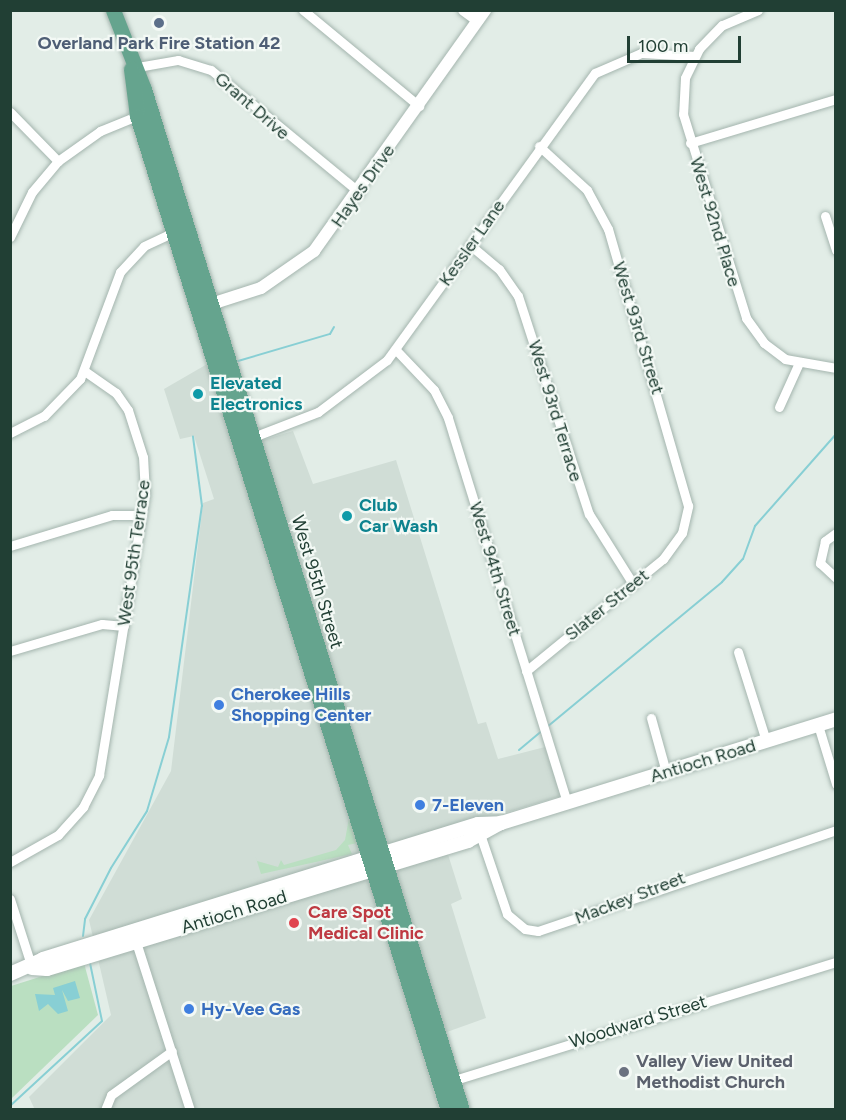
<!DOCTYPE html>
<html>
<head>
<meta charset="utf-8">
<style>
	body { margin:0 }
	#map { position:relative; width:846px; height:1120px; overflow:hidden; background:#e2ede7; font-family:Figtree,sans-serif }
	div>[style] { position:absolute }
	[style*='--x'] { left:calc(var(--x)*1px); top:calc(var(--y)*1px); width:calc(var(--w)*1px); rotate:calc(var(--a)*1deg) }
	.built>* { inset:0; background:#d0ddd6 }
	.green>* { inset:0; background:#badfc1 }
	.water>* { inset:0; background:#88cfd4 }
	.stream>* { height:2px; margin:-1px; padding:0 1px; transform-origin:1px; border-radius:1px; background:#88cfd4 }
	.roads { filter:drop-shadow(0 0 2px #a4b5ae) drop-shadow(0 0 2px #a4b5ae) }
	.minor>* { height:9px; margin:-4.5px; padding:0 4.5px; transform-origin:4.5px; border-radius:4.5px; background:#fff }
	.tertiary>* { height:12px; margin:-6px; padding:0 6px; transform-origin:6px; border-radius:6px; background:#fff }
	.secondary>* { height:14px; margin:-7px; padding:0 7px; transform-origin:7px; border-radius:7px; background:#fff }
	.primary>* { height:15px; margin:-7.5px; padding:0 7.5px; transform-origin:7.5px; border-radius:7.5px; background:#65a48e }
	.dots>* { width:16px; height:16px; translate:-50% -50%; box-sizing:border-box; border:3px solid #f3f9f5; border-radius:50% }
	span { translate:-50% -50%; white-space:nowrap; text-align:center; line-height:1.15; -webkit-text-stroke:4.5px #f3f9f5; paint-order:stroke }
	.service-label { font-size:18px; color:#4e5e75; font-weight:700 }
	.street-label { font-size:18px; color:#213f34 }
	.culture-label { font-size:18px; color:#0d838f; font-weight:700 }
	.left { translate:0 -50%; text-align:left }
	.shop-label { font-size:18px; color:#366cbe; font-weight:700 }
	.health-label { font-size:18px; color:#be3a42; font-weight:700 }
	.worship-label { font-size:18px; color:#5b616d; font-weight:700 }
	.frame { position:absolute; inset:0; border:12px solid #213f34; pointer-events:none }
	.scale { position:absolute; left:627px; top:36px; width:114px; height:27px; box-sizing:border-box; border:3px solid #213f34; border-top:0; padding-left:8px; font-size:18px; line-height:21px; white-space:nowrap; color:#213f34; -webkit-text-stroke:4px #f3f9f5; paint-order:stroke }
</style>
</head>
<body>
<div id="map">
	<div class="built">
		<div style="clip-path:polygon(209px 363px,236px 448px,293px 431px,313px 484px,396px 460px,478px 724px,486px 722px,498px 759px,545px 747px,561px 796px,441px 832px,462px 899px,451px 904px,486px 1018px,419px 1042px,439px 1109px,35px 1110px,29px 1097px,111px 1015px,89px 920px,171px 771px,203px 503px,214px 499px,194px 436px,180px 439px,164px 389px)"></div>
	</div>
	<div class="green">
		<div style="clip-path:polygon(349px 818px,357px 843px,348px 845px,352px 854px,261px 874px,255px 855px,257px 861px,278px 867px,281px 860px,284px 865px,336px 850px,345px 840px)"></div>
		<div style="clip-path:polygon(84px 963px,98px 1015px,11px 1099px,11px 986px)"></div>
	</div>
	<div class="water">
		<div style="clip-path:polygon(75px 981px,80px 998px,68px 1001px,62px 990px,68px 1011px,58px 1014px,48px 1004px,39px 1011px,35px 994px,55px 995px,53px 988px)"></div>
	</div>
	<div class="stream">
		<div style="--x:238;--y:361;--w:96;--a:-16.4"></div>
		<div style="--x:330;--y:334;--w:8;--a:-60"></div>
		<div style="--x:547;--y:727;--w:227;--a:-39.6"></div>
		<div style="--x:722;--y:582;--w:31;--a:-48"></div>
		<div style="--x:743;--y:559;--w:35;--a:-70"></div>
		<div style="--x:755;--y:526;--w:123;--a:-48.6"></div>
		<div style="--x:519;--y:750;--w:30;--a:-40"></div>
		<div style="--x:83;--y:936;--w:17;--a:-83"></div>
		<div style="--x:85;--y:919;--w:57;--a:-63"></div>
		<div style="--x:111;--y:868;--w:67;--a:-57.7"></div>
		<div style="--x:147;--y:811;--w:77;--a:-73.4"></div>
		<div style="--x:169;--y:737;--w:233;--a:-81.9"></div>
		<div style="--x:202;--y:506;--w:70;--a:-97.4"></div>
		<div style="--x:10;--y:1106;--w:125;--a:-42.7"></div>
		<div style="--x:102;--y:1021;--w:59;--a:-101.7"></div>
	</div>
	<div class="roads">
		<div class="minor">
			<div style="--x:303;--y:10;--w:151;--a:39.6"></div>
			<div style="--x:758;--y:10;--w:39;--a:157"></div>
			<div style="--x:722;--y:25;--w:33;--a:134"></div>
			<div style="--x:699;--y:49;--w:32;--a:116"></div>
			<div style="--x:685;--y:78;--w:36;--a:93"></div>
			<div style="--x:683;--y:114;--w:214;--a:72.8"></div>
			<div style="--x:746;--y:318;--w:31;--a:54"></div>
			<div style="--x:764;--y:343;--w:26;--a:37"></div>
			<div style="--x:785;--y:359;--w:52;--a:10"></div>
			<div style="--x:132;--y:68;--w:47;--a:-9.9"></div>
			<div style="--x:178;--y:60;--w:34;--a:17"></div>
			<div style="--x:211;--y:70;--w:192;--a:39.5"></div>
			<div style="--x:10;--y:112;--w:69;--a:45.6"></div>
			<div style="--x:690;--y:143;--w:152;--a:-16.8"></div>
			<div style="--x:825;--y:216;--w:36;--a:72"></div>
			<div style="--x:10;--y:237;--w:50;--a:-63.9"></div>
			<div style="--x:32;--y:192;--w:40;--a:-50"></div>
			<div style="--x:58;--y:161;--w:52;--a:-35.5"></div>
			<div style="--x:100;--y:131;--w:42;--a:-22.3"></div>
			<div style="--x:470;--y:245;--w:38;--a:40"></div>
			<div style="--x:499;--y:269;--w:33;--a:55"></div>
			<div style="--x:518;--y:296;--w:229;--a:72"></div>
			<div style="--x:589;--y:514;--w:83;--a:57.8"></div>
			<div style="--x:396;--y:350;--w:55;--a:46.5"></div>
			<div style="--x:434;--y:390;--w:31;--a:63"></div>
			<div style="--x:448;--y:418;--w:403;--a:72.8"></div>
			<div style="--x:779;--y:407;--w:46;--a:-65.7"></div>
			<div style="--x:10;--y:433;--w:38;--a:-27"></div>
			<div style="--x:44;--y:416;--w:52;--a:-45.8"></div>
			<div style="--x:80;--y:379;--w:114;--a:-69.5"></div>
			<div style="--x:120;--y:272;--w:35;--a:-47"></div>
			<div style="--x:144;--y:246;--w:38;--a:-25"></div>
			<div style="--x:248;--y:439;--w:75;--a:-21.1"></div>
			<div style="--x:318;--y:412;--w:86;--a:-37"></div>
			<div style="--x:387;--y:360;--w:354;--a:-54.1"></div>
			<div style="--x:595;--y:73;--w:50;--a:-23.5"></div>
			<div style="--x:641;--y:53;--w:54;--a:3.2"></div>
			<div style="--x:836;--y:533;--w:14;--a:144"></div>
			<div style="--x:825;--y:541;--w:23;--a:103"></div>
			<div style="--x:820;--y:563;--w:22;--a:43"></div>
			<div style="--x:10;--y:546;--w:107;--a:-16.9"></div>
			<div style="--x:112;--y:515;--w:30;--a:0"></div>
			<div style="--x:10;--y:651;--w:96;--a:-16.4"></div>
			<div style="--x:102;--y:624;--w:22;--a:5"></div>
			<div style="--x:738;--y:652;--w:93;--a:72.5"></div>
			<div style="--x:526;--y:671;--w:177;--a:-39.3"></div>
			<div style="--x:663;--y:559;--w:32;--a:-54"></div>
			<div style="--x:682;--y:533;--w:28;--a:-77"></div>
			<div style="--x:688;--y:506;--w:288;--a:-106.1"></div>
			<div style="--x:608;--y:229;--w:44;--a:-118.3"></div>
			<div style="--x:587;--y:190;--w:65;--a:-137.5"></div>
			<div style="--x:651;--y:718;--w:56;--a:74.5"></div>
			<div style="--x:818;--y:725;--w:62;--a:73"></div>
			<div style="--x:481;--y:837;--w:81;--a:71.3"></div>
			<div style="--x:507;--y:914;--w:23;--a:40"></div>
			<div style="--x:525;--y:929;--w:13;--a:9"></div>
			<div style="--x:538;--y:931;--w:315;--a:-18.7"></div>
			<div style="--x:10;--y:862;--w:55;--a:-29.4"></div>
			<div style="--x:58;--y:835;--w:38;--a:-48"></div>
			<div style="--x:83;--y:807;--w:36;--a:-63"></div>
			<div style="--x:99;--y:775;--w:285;--a:-80.7"></div>
			<div style="--x:145;--y:494;--w:37;--a:-93"></div>
			<div style="--x:143;--y:457;--w:49;--a:-107.7"></div>
			<div style="--x:128;--y:410;--w:21;--a:-125"></div>
			<div style="--x:116;--y:393;--w:38;--a:-145"></div>
			<div style="--x:10;--y:899;--w:72;--a:72.3"></div>
			<div style="--x:136;--y:942;--w:176;--a:72.2"></div>
			<div style="--x:448;--y:1082;--w:406;--a:-17.2"></div>
			<div style="--x:105;--y:1110;--w:16;--a:-68"></div>
			<div style="--x:111;--y:1095;--w:75;--a:-35.8"></div>
		</div>
		<div class="tertiary">
			<div style="--x:464;--y:10;--w:17;--a:36"></div>
			<div style="--x:202;--y:307;--w:62;--a:-17.9"></div>
			<div style="--x:261;--y:288;--w:65;--a:-34.9"></div>
			<div style="--x:314;--y:251;--w:296;--a:-54.6"></div>
		</div>
		<div class="secondary">
			<div style="--x:32;--y:968;--w:15;--a:4"></div>
			<div style="--x:47;--y:969;--w:440;--a:-16.9"></div>
			<div style="--x:468;--y:841;--w:38;--a:-29"></div>
			<div style="--x:10;--y:974;--w:36;--a:-24"></div>
			<div style="--x:43;--y:959;--w:340;--a:-17.3"></div>
			<div style="--x:368;--y:858;--w:115;--a:-17.2"></div>
			<div style="--x:478;--y:824;--w:23;--a:-2"></div>
			<div style="--x:501;--y:823;--w:351;--a:-17.2"></div>
		</div>
		<div class="primary">
			<div style="--x:113;--y:10;--w:85;--a:68.6"></div>
			<div style="--x:144;--y:89;--w:1069;--a:72.7"></div>
			<div style="--x:131;--y:69;--w:47;--a:82.7"></div>
			<div style="--x:137;--y:116;--w:1042;--a:72.63"></div>
		</div>
	</div>
	<div class="dots">
		<div style="left:159px;top:23px;background:#5c6f8a"></div>
		<div style="left:198px;top:394px;background:#0f9aa8"></div>
		<div style="left:347px;top:516px;background:#0f9aa8"></div>
		<div style="left:219px;top:705px;background:#3f7fe0"></div>
		<div style="left:420px;top:805px;background:#3f7fe0"></div>
		<div style="left:294px;top:923px;background:#e0444e"></div>
		<div style="left:189px;top:1009px;background:#3f7fe0"></div>
		<div style="left:624px;top:1072px;background:#6b7280"></div>
	</div>
	<div class="service-label">
		<span style="left:159px;top:43px">Overland Park Fire Station 42</span>
	</div>
	<div class="street-label">
		<span style="left:252px;top:106px;rotate:41deg">Grant Drive</span>
		<span style="left:363px;top:186px;rotate:-55deg">Hayes Drive</span>
		<span style="left:715px;top:222px;rotate:73deg">West 92nd Place</span>
		<span style="left:472px;top:243px;rotate:-55deg">Kessler Lane</span>
		<span style="left:638px;top:328px;rotate:73deg">West 93rd Street</span>
		<span style="left:555px;top:411px;rotate:73deg">West 93rd Terrace</span>
		<span style="left:134px;top:553px;rotate:-82deg">West 95th Terrace</span>
		<span style="left:495px;top:569px;rotate:73deg">West 94th Street</span>
		<span style="left:317px;top:582px;rotate:73deg">West 95th Street</span>
		<span style="left:607px;top:605px;rotate:-39deg">Slater Street</span>
		<span style="left:703px;top:761px;rotate:-17deg">Antioch Road</span>
		<span style="left:630px;top:898px;rotate:-21deg">Mackey Street</span>
		<span style="left:234px;top:912px;rotate:-17deg">Antioch Road</span>
		<span style="left:638px;top:1022px;rotate:-17deg">Woodward Street</span>
	</div>
	<div class="culture-label">
		<span class="left" style="left:210px;top:394px">Elevated<br>Electronics</span>
		<span class="left" style="left:359px;top:516px">Club<br>Car Wash</span>
	</div>
	<div class="shop-label">
		<span class="left" style="left:231px;top:705px">Cherokee Hills<br>Shopping Center</span>
		<span class="left" style="left:432px;top:805px">7-Eleven</span>
		<span class="left" style="left:201px;top:1009px">Hy-Vee Gas</span>
	</div>
	<div class="health-label">
		<span class="left" style="left:308px;top:923px">Care Spot<br>Medical Clinic</span>
	</div>
	<div class="worship-label">
		<span class="left" style="left:636px;top:1072px">Valley View United<br>Methodist Church</span>
	</div>
	<div class="frame"></div>
	<div class="scale">100 m</div>
</div>
</body>
</html>
